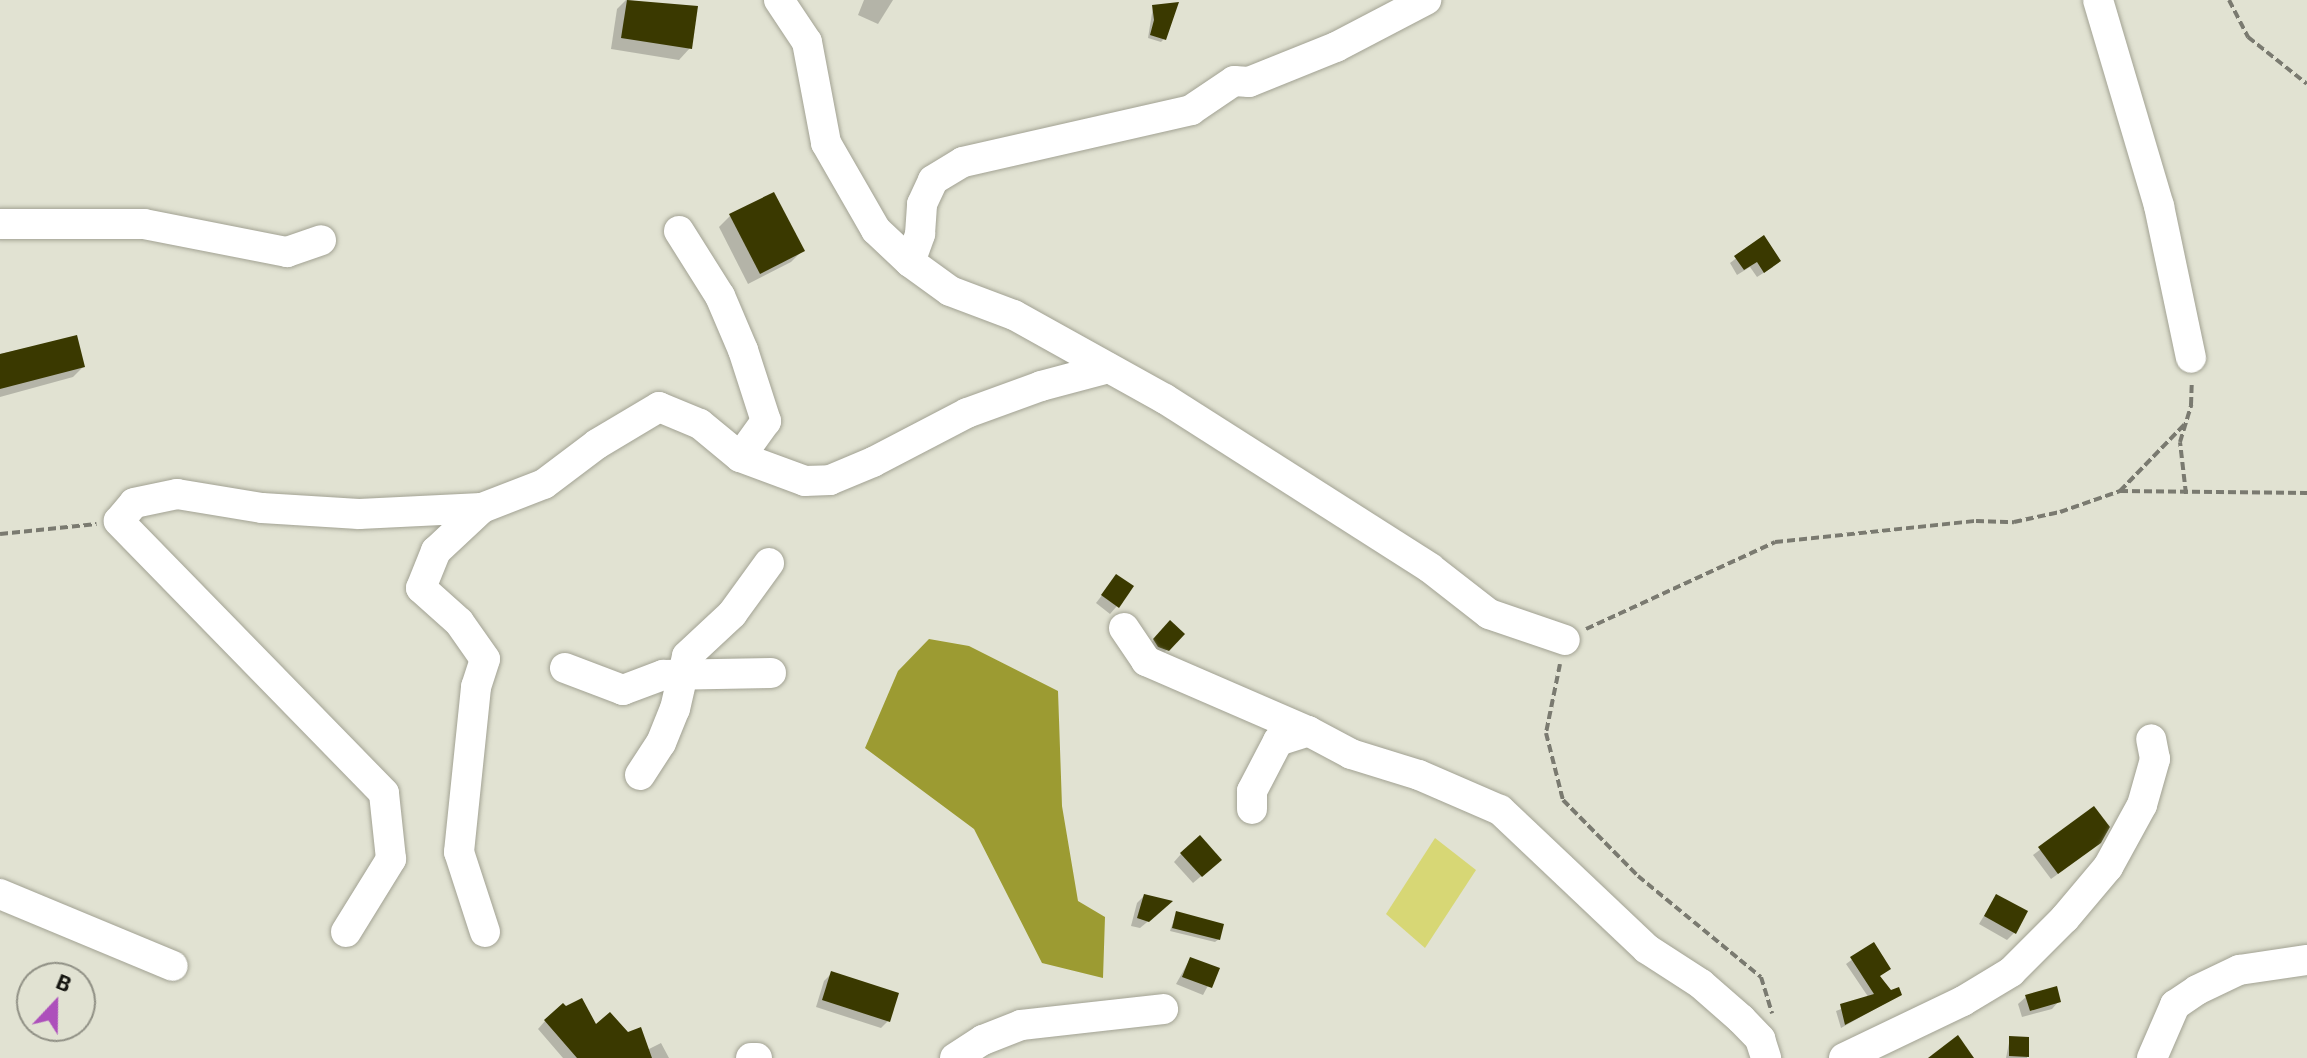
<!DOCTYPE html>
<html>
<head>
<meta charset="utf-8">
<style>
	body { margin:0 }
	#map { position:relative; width:2307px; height:1058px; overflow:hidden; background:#e1e2d2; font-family:"Exo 2",sans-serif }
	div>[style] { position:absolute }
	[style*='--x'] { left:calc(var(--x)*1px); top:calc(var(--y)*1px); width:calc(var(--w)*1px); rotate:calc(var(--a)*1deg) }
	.green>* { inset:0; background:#d7d775 }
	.water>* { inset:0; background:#9c9b32 }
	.shadow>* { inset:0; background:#0003 }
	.building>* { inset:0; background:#3a3900 }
	.path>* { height:4px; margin-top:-2px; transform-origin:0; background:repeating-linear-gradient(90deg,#7a7a70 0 8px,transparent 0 12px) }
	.roads { filter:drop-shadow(0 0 2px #a2a293) drop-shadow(0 0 2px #a2a293) }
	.minor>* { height:30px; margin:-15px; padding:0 15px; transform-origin:15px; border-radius:15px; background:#fff }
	span { translate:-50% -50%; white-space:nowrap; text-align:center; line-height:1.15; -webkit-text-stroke:8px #e1e2d2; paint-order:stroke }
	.north { position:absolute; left:16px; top:962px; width:80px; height:80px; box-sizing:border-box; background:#e1e2d2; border:2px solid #909085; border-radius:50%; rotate:22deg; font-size:22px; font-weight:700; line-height:32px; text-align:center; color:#161611 }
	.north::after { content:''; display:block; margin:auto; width:28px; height:36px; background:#ad50bb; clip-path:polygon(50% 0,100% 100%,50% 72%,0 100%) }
</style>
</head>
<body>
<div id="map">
	<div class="green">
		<div style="clip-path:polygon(1435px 838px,1476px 870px,1425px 948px,1386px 914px)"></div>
	</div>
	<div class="water">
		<div style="clip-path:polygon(929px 639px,969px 646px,1058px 691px,1062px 806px,1078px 901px,1105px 917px,1103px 978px,1042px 963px,974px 829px,865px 748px,898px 671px)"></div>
	</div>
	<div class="shadow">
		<div style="clip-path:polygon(626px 0,696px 8px,690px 48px,679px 60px,611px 49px,617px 9px)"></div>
		<div style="clip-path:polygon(864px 0,893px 0,878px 24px,858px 15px)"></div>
		<div style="clip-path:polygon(1153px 7px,1164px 39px,1161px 42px,1148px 38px)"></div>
		<div style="clip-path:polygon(730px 216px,802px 251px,791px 262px,748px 284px,719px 227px)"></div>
		<div style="clip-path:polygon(1763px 238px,1773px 267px,1757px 277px,1750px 267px,1737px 275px,1730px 263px)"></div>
		<div style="clip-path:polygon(76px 337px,83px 367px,73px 377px,0 397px,0 354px)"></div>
		<div style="clip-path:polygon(1116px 577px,1117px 606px,1110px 614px,1096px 603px)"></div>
		<div style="clip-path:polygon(1170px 623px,1182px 634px,1160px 657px,1147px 647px)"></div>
		<div style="clip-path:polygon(2094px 809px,2092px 849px,2051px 879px,2033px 855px)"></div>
		<div style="clip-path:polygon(1181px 854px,1212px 867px,1193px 883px,1174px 862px)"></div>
		<div style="clip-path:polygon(1144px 896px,1164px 908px,1140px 928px,1131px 926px,1137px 903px)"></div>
		<div style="clip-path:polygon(1996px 896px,2015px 932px,2007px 940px,1979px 924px)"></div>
		<div style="clip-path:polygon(1176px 914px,1219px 939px,1215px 942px,1170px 931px)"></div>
		<div style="clip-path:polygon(1873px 944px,1879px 977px,1890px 992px,1900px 995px,1841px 1028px,1836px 1011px,1869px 998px,1846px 964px)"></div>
		<div style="clip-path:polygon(1190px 959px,1217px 969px,1203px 995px,1176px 984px)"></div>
		<div style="clip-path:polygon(831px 974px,888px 1021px,881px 1028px,816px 1007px,824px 981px)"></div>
		<div style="clip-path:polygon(2026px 997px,2059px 1001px,2052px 1009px,2022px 1017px,2018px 1004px)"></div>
		<div style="clip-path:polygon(545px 1021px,628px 1034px,647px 1050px,661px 1043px,669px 1058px,563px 1058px,538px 1029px)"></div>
		<div style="clip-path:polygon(2010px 1038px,2027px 1039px,2027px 1058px,2006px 1058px)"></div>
	</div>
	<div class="building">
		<div style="clip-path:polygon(627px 0,698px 6px,692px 49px,621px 38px)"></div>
		<div style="clip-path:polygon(1179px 2px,1166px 40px,1150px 35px,1154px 20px,1152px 5px)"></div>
		<div style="clip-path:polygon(774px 192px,805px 251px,760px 274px,729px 214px)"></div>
		<div style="clip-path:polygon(1764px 235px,1781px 261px,1764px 273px,1757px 262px,1744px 270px,1734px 256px)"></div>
		<div style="clip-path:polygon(77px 335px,85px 367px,0 389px,0 354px)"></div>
		<div style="clip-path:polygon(1116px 574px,1134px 586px,1119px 608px,1101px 595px)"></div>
		<div style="clip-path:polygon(1170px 620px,1185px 634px,1169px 651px,1158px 647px,1153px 639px)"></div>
		<div style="clip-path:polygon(2094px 806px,2110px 827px,2101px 843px,2058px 874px,2038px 847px)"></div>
		<div style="clip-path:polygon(1200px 835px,1222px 860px,1202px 877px,1180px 853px)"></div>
		<div style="clip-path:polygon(1144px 894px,1173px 901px,1149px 922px,1137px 918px)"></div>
		<div style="clip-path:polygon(1996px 894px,2028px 911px,2016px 934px,1984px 916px)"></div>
		<div style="clip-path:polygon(1176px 911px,1224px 924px,1220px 940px,1172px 928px)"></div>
		<div style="clip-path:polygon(1874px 942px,1891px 969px,1880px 976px,1891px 990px,1899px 987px,1902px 995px,1845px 1025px,1840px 1004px,1874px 994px,1850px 957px)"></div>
		<div style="clip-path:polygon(1190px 957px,1220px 968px,1212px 988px,1182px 977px)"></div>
		<div style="clip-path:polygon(831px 971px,899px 993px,890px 1022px,822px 1000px)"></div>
		<div style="clip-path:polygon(2057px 986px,2061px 1002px,2030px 1011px,2025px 995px)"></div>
		<div style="clip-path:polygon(582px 998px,596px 1024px,610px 1012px,628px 1032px,641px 1027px,652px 1058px,577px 1058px,544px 1020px,563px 1003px,566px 1006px)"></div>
		<div style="clip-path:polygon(1958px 1035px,1974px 1058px,1928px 1058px)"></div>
		<div style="clip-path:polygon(2009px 1036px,2029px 1037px,2029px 1057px,2009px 1056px)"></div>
	</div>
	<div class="path">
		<div style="--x:2229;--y:0;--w:42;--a:62.8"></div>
		<div style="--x:2248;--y:37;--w:75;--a:38.5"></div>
		<div style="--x:2120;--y:491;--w:93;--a:-45.9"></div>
		<div style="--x:2186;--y:494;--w:52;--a:-96.6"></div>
		<div style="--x:2180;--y:442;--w:39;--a:-73"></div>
		<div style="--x:2191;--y:405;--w:23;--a:-88"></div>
		<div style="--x:0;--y:534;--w:97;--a:-5.9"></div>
		<div style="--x:1586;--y:629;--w:208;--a:-24.7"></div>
		<div style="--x:1775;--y:542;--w:202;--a:-6"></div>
		<div style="--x:1976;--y:521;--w:38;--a:2"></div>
		<div style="--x:2014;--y:522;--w:47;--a:-12.3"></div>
		<div style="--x:2060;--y:512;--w:64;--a:-19.3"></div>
		<div style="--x:2120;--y:491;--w:187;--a:0.6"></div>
		<div style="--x:1560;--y:664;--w:70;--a:101.5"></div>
		<div style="--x:1546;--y:733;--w:69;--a:75.8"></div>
		<div style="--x:1563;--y:800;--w:107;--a:45.4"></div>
		<div style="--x:1638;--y:876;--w:159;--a:39.4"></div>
		<div style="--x:1761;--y:977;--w:38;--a:73"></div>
	</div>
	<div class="roads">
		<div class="minor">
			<div style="--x:779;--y:0;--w:50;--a:56.3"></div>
			<div style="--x:807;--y:42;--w:103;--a:79.3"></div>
			<div style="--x:826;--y:143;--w:100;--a:60.1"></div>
			<div style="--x:876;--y:230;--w:47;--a:43.3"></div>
			<div style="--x:910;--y:262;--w:49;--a:35.9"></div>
			<div style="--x:950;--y:291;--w:68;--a:20.6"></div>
			<div style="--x:1014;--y:315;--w:173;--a:29.1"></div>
			<div style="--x:1165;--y:399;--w:314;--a:32.5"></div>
			<div style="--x:1430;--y:568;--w:75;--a:37.9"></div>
			<div style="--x:1489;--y:614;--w:80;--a:18.9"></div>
			<div style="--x:2098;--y:0;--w:215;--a:73.5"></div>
			<div style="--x:2159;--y:206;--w:155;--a:78.1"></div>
			<div style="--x:0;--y:224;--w:144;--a:0"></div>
			<div style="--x:144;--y:224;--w:146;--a:11.1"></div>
			<div style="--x:287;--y:252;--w:36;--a:-19"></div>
			<div style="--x:679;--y:231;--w:77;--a:57.8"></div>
			<div style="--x:720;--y:296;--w:59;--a:66.9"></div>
			<div style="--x:743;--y:350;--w:75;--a:72.1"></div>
			<div style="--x:766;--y:421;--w:44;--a:125.8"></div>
			<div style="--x:910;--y:262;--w:30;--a:-70"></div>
			<div style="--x:920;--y:234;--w:30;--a:-86"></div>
			<div style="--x:922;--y:204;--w:26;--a:-65"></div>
			<div style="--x:933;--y:180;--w:35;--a:-31"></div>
			<div style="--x:963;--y:162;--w:234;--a:-12.8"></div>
			<div style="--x:1191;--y:110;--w:52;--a:-34"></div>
			<div style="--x:1234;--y:81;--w:15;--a:4"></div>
			<div style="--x:1249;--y:82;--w:94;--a:-21.9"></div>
			<div style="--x:1336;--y:47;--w:102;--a:-27.6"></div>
			<div style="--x:1124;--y:628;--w:40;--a:56"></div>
			<div style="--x:1146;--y:661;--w:176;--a:23.4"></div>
			<div style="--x:1308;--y:731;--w:49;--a:28.1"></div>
			<div style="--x:1351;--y:754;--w:71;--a:17.2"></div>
			<div style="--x:1419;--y:775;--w:88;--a:23.4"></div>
			<div style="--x:1500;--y:810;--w:202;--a:43.4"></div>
			<div style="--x:1647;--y:949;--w:64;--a:32.9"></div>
			<div style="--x:1701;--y:984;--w:53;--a:41.2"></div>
			<div style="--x:1741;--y:1019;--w:28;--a:46"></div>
			<div style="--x:1760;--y:1039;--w:20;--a:72"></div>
			<div style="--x:565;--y:668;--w:62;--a:20.8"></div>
			<div style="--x:623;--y:690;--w:43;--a:-20.6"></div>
			<div style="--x:663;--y:675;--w:108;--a:-1.1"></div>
			<div style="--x:640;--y:775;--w:38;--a:-57"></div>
			<div style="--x:661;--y:743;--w:37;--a:-68"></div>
			<div style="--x:675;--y:709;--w:54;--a:-77.2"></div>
			<div style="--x:687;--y:656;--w:62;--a:-43"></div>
			<div style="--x:732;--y:614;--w:63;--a:-54"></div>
			<div style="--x:1252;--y:809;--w:18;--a:-90"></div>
			<div style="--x:1252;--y:791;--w:56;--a:-62.5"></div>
			<div style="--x:1278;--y:741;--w:32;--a:-18"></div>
			<div style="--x:0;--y:894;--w:187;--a:22.6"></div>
			<div style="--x:346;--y:932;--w:86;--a:-58.3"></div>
			<div style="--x:391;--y:859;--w:66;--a:-96.1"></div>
			<div style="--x:384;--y:793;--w:380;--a:-134.3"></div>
			<div style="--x:119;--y:521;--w:23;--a:-50"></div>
			<div style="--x:134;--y:503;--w:44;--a:-11.8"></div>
			<div style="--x:177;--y:494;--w:86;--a:9.4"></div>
			<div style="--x:262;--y:508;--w:97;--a:3.5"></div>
			<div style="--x:359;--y:514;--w:123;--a:-2.8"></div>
			<div style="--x:485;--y:932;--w:84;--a:-108"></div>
			<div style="--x:459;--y:852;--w:166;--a:-84.1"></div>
			<div style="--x:476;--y:687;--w:29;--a:-72"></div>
			<div style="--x:485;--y:659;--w:45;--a:-125.1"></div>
			<div style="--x:459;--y:622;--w:51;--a:-138.2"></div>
			<div style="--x:421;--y:588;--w:40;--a:-68"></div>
			<div style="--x:436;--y:551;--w:63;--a:-43.1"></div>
			<div style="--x:482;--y:508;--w:66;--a:-21.2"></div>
			<div style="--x:544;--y:484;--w:66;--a:-37"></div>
			<div style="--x:597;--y:444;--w:72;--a:-30.8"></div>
			<div style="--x:659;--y:407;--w:44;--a:22.5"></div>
			<div style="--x:700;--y:424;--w:52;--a:39.5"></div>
			<div style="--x:740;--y:457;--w:69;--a:20.3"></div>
			<div style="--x:805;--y:481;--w:25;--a:-2"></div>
			<div style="--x:830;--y:480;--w:47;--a:-22.7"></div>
			<div style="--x:873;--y:462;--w:106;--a:-27.5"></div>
			<div style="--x:967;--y:413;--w:79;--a:-20"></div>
			<div style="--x:1041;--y:386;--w:70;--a:-14.8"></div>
			<div style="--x:751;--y:1058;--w:6;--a:0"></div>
			<div style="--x:955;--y:1058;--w:33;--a:-33"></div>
			<div style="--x:983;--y:1040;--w:41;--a:-21.5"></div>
			<div style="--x:1021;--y:1025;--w:143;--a:-6.4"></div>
			<div style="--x:1844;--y:1058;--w:132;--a:-25.6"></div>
			<div style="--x:1963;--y:1001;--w:56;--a:-31.1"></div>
			<div style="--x:2011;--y:972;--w:76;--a:-45"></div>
			<div style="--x:2065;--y:918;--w:67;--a:-49.9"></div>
			<div style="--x:2108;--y:867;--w:71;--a:-61.3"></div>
			<div style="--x:2142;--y:805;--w:48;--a:-74.2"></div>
			<div style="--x:2155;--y:759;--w:20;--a:-101"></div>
			<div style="--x:2152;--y:1058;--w:58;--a:-66.5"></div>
			<div style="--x:2175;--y:1005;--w:27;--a:-34"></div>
			<div style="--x:2197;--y:990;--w:47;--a:-25.5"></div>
			<div style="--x:2239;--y:970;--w:69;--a:-8.4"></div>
		</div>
	</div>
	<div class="north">B</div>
</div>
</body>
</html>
